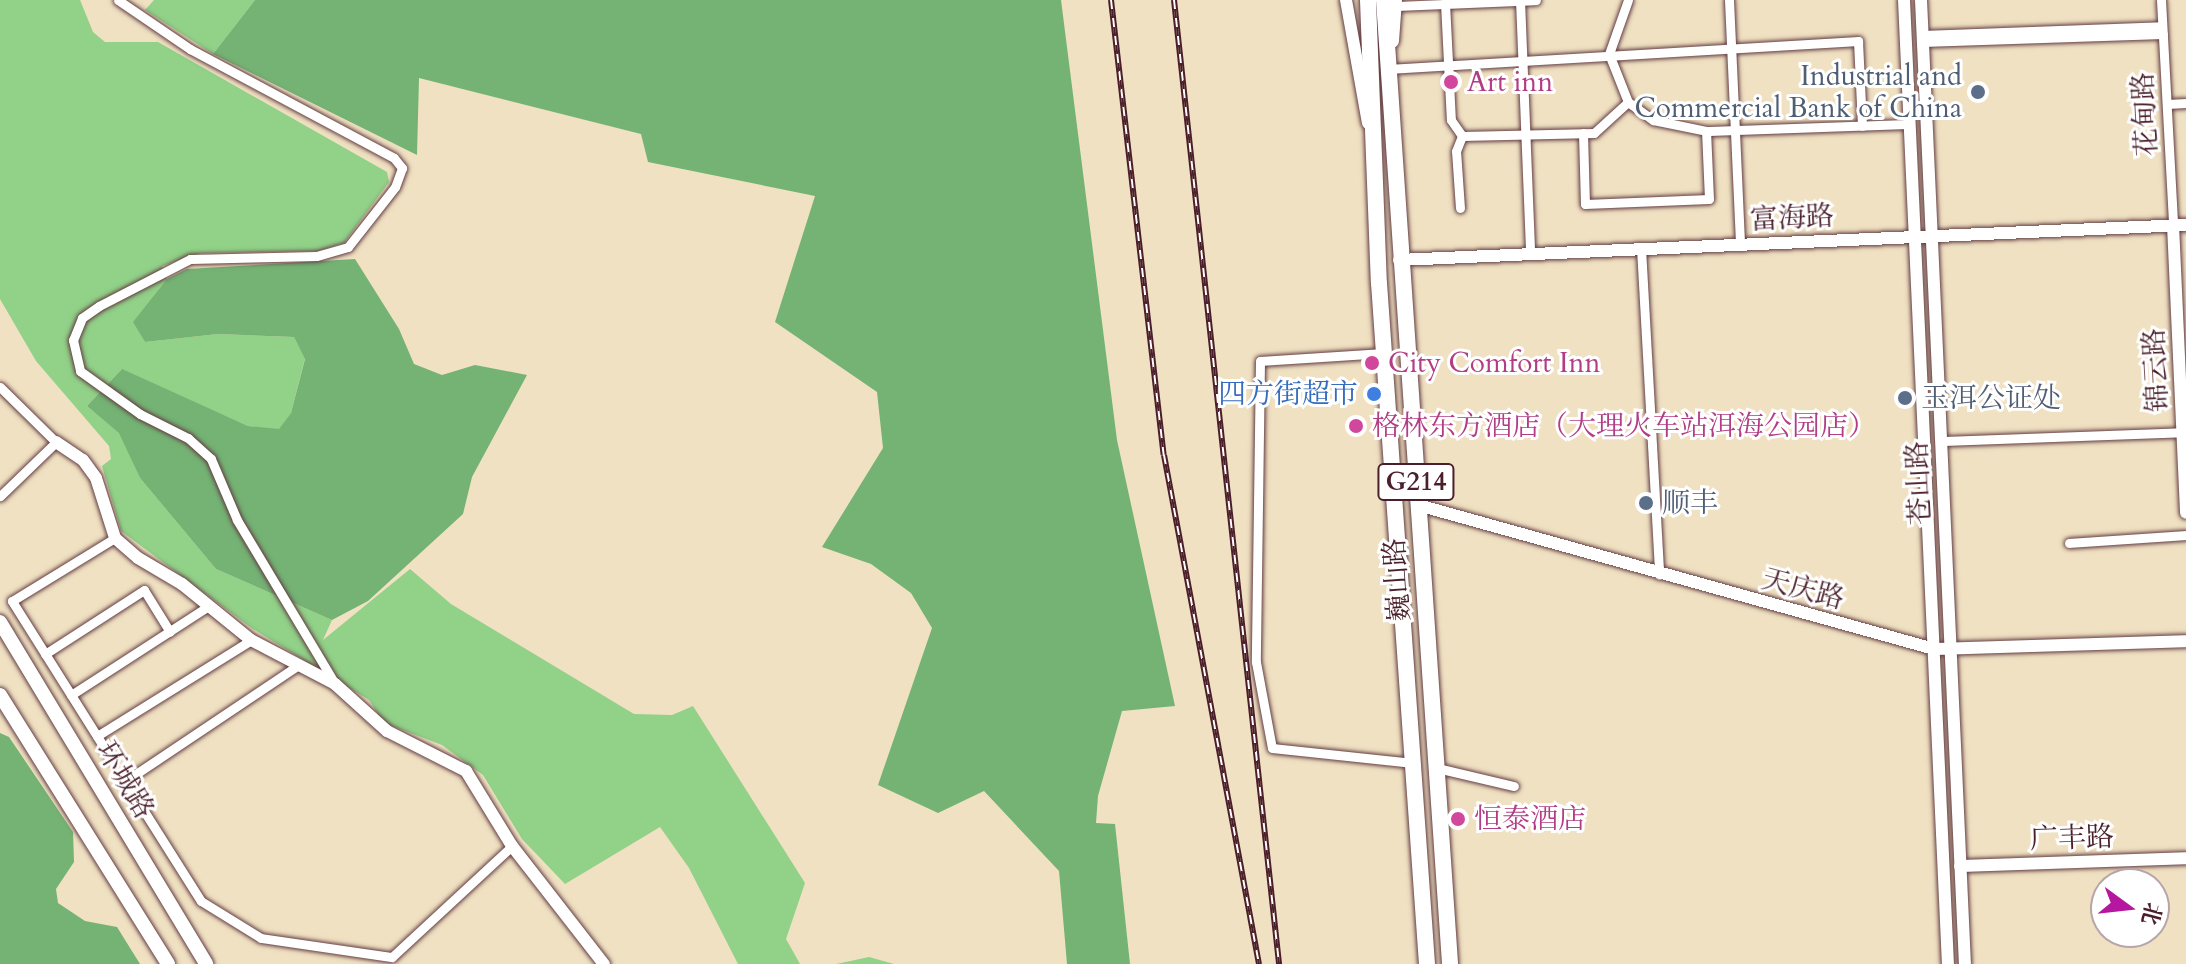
<!DOCTYPE html>
<html>
<head>
<meta charset="utf-8">
<style>
	body { margin:0 }
	#map { position:relative; width:2186px; height:964px; overflow:hidden; background:#f0e1c2; font-family:Cardo,"Noto Serif SC",serif }
	div>[style] { position:absolute }
	[style*='--x'] { left:calc(var(--x)*1px); top:calc(var(--y)*1px); width:calc(var(--w)*1px); rotate:calc(var(--a)*1deg) }
	.green>* { inset:0; background:#91d188 }
	.forest>* { inset:0; background:#74b374 }
	.roads { filter:drop-shadow(0 0 2px #633c42) drop-shadow(0 0 2px #633c42) }
	.street>* { height:9px; margin:-4.5px; padding:0 4.5px; transform-origin:4.5px; border-radius:4.5px; background:#fff }
	.secondary>* { height:12px; margin:-6px; padding:0 6px; transform-origin:6px; border-radius:6px; background:#fff }
	.primary>* { height:14px; margin:-7px; padding:0 7px; transform-origin:7px; border-radius:7px; background:#fff }
	.highway>* { height:16px; margin:-8px; padding:0 8px; transform-origin:8px; border-radius:8px; background:#fff }
	.rail>* { height:6px; margin-top:-3px; transform-origin:0; background:repeating-linear-gradient(90deg,#fff 0 9px,#4a1f2b 0 18px); box-sizing:border-box; border-block:2px solid #4a1f2b }
	.dots>* { width:22px; height:22px; translate:-50% -50%; box-sizing:border-box; border:4px solid #fff; border-radius:50% }
	span { translate:-50% -50%; white-space:nowrap; text-align:center; line-height:1.15; -webkit-text-stroke:6px #fff; paint-order:stroke }
	.shield-label span { padding:2px 6px; background:#fff; border:2px solid; border-radius:6px; -webkit-text-stroke-width:0 }
	.shield-label { font-size:26px; color:#4a1f2b; font-weight:700 }
	.service-label { font-size:28px; color:#4e5e75 }
	.right { translate:-100% -50%; text-align:right }
	.left { translate:0 -50%; text-align:left }
	.hotel-label { font-size:28px; color:#b23c85 }
	.street-label { font-size:28px; color:#4a1f2b }
	.shop-label { font-size:28px; color:#366cbe }
	.north { position:absolute; left:2090px; top:868px; width:80px; height:80px; box-sizing:border-box; background:#fff; border:2px solid #b7a5aa; border-radius:50%; rotate:105deg; font-size:22px; font-weight:700; line-height:32px; text-align:center; color:#4a1f2b }
	.north::after { content:''; display:block; margin:auto; width:28px; height:36px; background:#b5179e; clip-path:polygon(50% 0,100% 100%,50% 72%,0 100%) }
</style>
</head>
<body>
<div id="map">
	<div class="green">
		<div style="clip-path:polygon(0 0,80px 0,93px 32px,105px 42px,158px 42px,387px 172px,389px 182px,344px 243px,318px 251px,201px 253px,162px 266px,167px 279px,134px 322px,145px 342px,218px 334px,294px 337px,305px 358px,291px 413px,279px 430px,248px 426px,121px 370px,87px 406px,120px 433px,140px 478px,216px 569px,332px 620px,323px 640px,410px 569px,451px 604px,634px 714px,672px 715px,693px 706px,805px 883px,786px 939px,800px 964px,738px 964px,689px 868px,660px 827px,565px 884px,522px 839px,483px 775px,442px 745px,384px 723px,369px 700px,253px 629px,121px 531px,102px 466px,111px 459px,109px 446px,36px 361px,0 299px)"></div>
		<div style="clip-path:polygon(154px 0,255px 0,213px 54px,145px 10px)"></div>
		<div style="clip-path:polygon(869px 957px,894px 964px,836px 964px,841px 963px)"></div>
	</div>
	<div class="forest">
		<div style="clip-path:polygon(255px 0,1061px 0,1117px 440px,1175px 706px,1122px 711px,1098px 796px,1096px 823px,1115px 824px,1130px 964px,1067px 964px,1059px 871px,984px 791px,938px 813px,878px 785px,932px 628px,911px 593px,871px 564px,822px 547px,883px 448px,877px 392px,775px 322px,815px 196px,648px 162px,641px 134px,419px 78px,417px 155px,213px 54px)"></div>
		<div style="clip-path:polygon(355px 259px,399px 329px,414px 364px,442px 375px,475px 365px,527px 375px,472px 477px,463px 514px,368px 601px,332px 620px,216px 569px,140px 478px,119px 433px,87px 406px,122px 369px,248px 426px,279px 429px,291px 413px,305px 359px,294px 337px,218px 334px,145px 342px,133px 322px,167px 279px,187px 269px)"></div>
		<div style="clip-path:polygon(0 733px,9px 737px,73px 832px,74px 862px,56px 889px,58px 903px,85px 921px,117px 927px,140px 964px,0 964px)"></div>
	</div>
	<div class="roads">
		<div class="street">
			<div style="--x:118;--y:0;--w:87;--a:34.2"></div>
			<div style="--x:190;--y:49;--w:231;--a:28.1"></div>
			<div style="--x:394;--y:158;--w:13;--a:51"></div>
			<div style="--x:402;--y:168;--w:20;--a:110"></div>
			<div style="--x:395;--y:187;--w:76;--a:128.1"></div>
			<div style="--x:348;--y:247;--w:33;--a:164"></div>
			<div style="--x:316;--y:256;--w:126;--a:178.6"></div>
			<div style="--x:190;--y:259;--w:102;--a:152.7"></div>
			<div style="--x:99;--y:306;--w:21;--a:145"></div>
			<div style="--x:82;--y:318;--w:24;--a:112"></div>
			<div style="--x:73;--y:340;--w:32;--a:77"></div>
			<div style="--x:80;--y:371;--w:74;--a:35.6"></div>
			<div style="--x:140;--y:414;--w:54;--a:26.6"></div>
			<div style="--x:188;--y:438;--w:31;--a:42"></div>
			<div style="--x:211;--y:459;--w:66;--a:66.9"></div>
			<div style="--x:237;--y:520;--w:191;--a:59.1"></div>
			<div style="--x:1520;--y:0;--w:253;--a:87.7"></div>
			<div style="--x:1628;--y:0;--w:57;--a:109.4"></div>
			<div style="--x:1609;--y:54;--w:52;--a:68.4"></div>
			<div style="--x:1628;--y:102;--w:31;--a:36"></div>
			<div style="--x:1653;--y:120;--w:54;--a:11.7"></div>
			<div style="--x:1706;--y:131;--w:204;--a:-2"></div>
			<div style="--x:1729;--y:0;--w:244;--a:87.4"></div>
			<div style="--x:2161;--y:0;--w:225;--a:86.9"></div>
			<div style="--x:1445;--y:3;--w:117;--a:87.1"></div>
			<div style="--x:1451;--y:120;--w:19;--a:55"></div>
			<div style="--x:1395;--y:6;--w:141;--a:-2.4"></div>
			<div style="--x:1922;--y:35;--w:240;--a:-2.1"></div>
			<div style="--x:1922;--y:42;--w:241;--a:-1.9"></div>
			<div style="--x:1388;--y:69;--w:471;--a:-3.4"></div>
			<div style="--x:1858;--y:41;--w:85;--a:87.3"></div>
			<div style="--x:2167;--y:104;--w:19;--a:-3"></div>
			<div style="--x:1583;--y:133;--w:71;--a:88.4"></div>
			<div style="--x:1585;--y:204;--w:124;--a:-2.3"></div>
			<div style="--x:1709;--y:199;--w:68;--a:-92.5"></div>
			<div style="--x:1462;--y:136;--w:132;--a:-1.3"></div>
			<div style="--x:1594;--y:133;--w:46;--a:-42.4"></div>
			<div style="--x:1460;--y:208;--w:57;--a:-94"></div>
			<div style="--x:1456;--y:151;--w:16;--a:-68"></div>
			<div style="--x:1641;--y:248;--w:327;--a:86.8"></div>
			<div style="--x:1383;--y:353;--w:123;--a:176.3"></div>
			<div style="--x:1260;--y:361;--w:301;--a:90.8"></div>
			<div style="--x:1256;--y:662;--w:87;--a:79.5"></div>
			<div style="--x:1272;--y:748;--w:142;--a:6.1"></div>
			<div style="--x:0;--y:387;--w:78;--a:44.5"></div>
			<div style="--x:56;--y:442;--w:78;--a:136"></div>
			<div style="--x:1941;--y:441;--w:244;--a:-2.1"></div>
			<div style="--x:2069;--y:543;--w:117;--a:-3.9"></div>
			<div style="--x:45;--y:654;--w:118;--a:-32.9"></div>
			<div style="--x:144;--y:590;--w:49;--a:58.2"></div>
			<div style="--x:297;--y:666;--w:207;--a:146.2"></div>
			<div style="--x:125;--y:781;--w:142;--a:57.7"></div>
			<div style="--x:201;--y:901;--w:70;--a:31.7"></div>
			<div style="--x:261;--y:938;--w:132;--a:8.3"></div>
			<div style="--x:392;--y:957;--w:163;--a:-42.8"></div>
			<div style="--x:71;--y:695;--w:162;--a:-32.9"></div>
			<div style="--x:97;--y:736;--w:181;--a:-31.9"></div>
			<div style="--x:112;--y:760;--w:188;--a:-122.2"></div>
			<div style="--x:12;--y:601;--w:121;--a:-31.5"></div>
			<div style="--x:1437;--y:768;--w:79;--a:13.2"></div>
		</div>
		<div class="secondary">
			<div style="--x:1346;--y:0;--w:125;--a:79.9"></div>
			<div style="--x:1904;--y:0;--w:965;--a:87.39"></div>
			<div style="--x:1921;--y:0;--w:965;--a:87.39"></div>
			<div style="--x:2173;--y:225;--w:288;--a:87.4"></div>
			<div style="--x:1399;--y:260;--w:788;--a:-2.55"></div>
			<div style="--x:56;--y:442;--w:32;--a:34"></div>
			<div style="--x:83;--y:460;--w:22;--a:54"></div>
			<div style="--x:96;--y:478;--w:63;--a:72.4"></div>
			<div style="--x:115;--y:538;--w:30;--a:41"></div>
			<div style="--x:138;--y:558;--w:51;--a:30.6"></div>
			<div style="--x:182;--y:584;--w:89;--a:39.1"></div>
			<div style="--x:251;--y:640;--w:95;--a:27.6"></div>
			<div style="--x:335;--y:684;--w:70;--a:42.1"></div>
			<div style="--x:387;--y:731;--w:89;--a:26.9"></div>
			<div style="--x:466;--y:771;--w:88;--a:58.5"></div>
			<div style="--x:512;--y:846;--w:150;--a:52.1"></div>
			<div style="--x:1418;--y:505;--w:536;--a:15.59"></div>
			<div style="--x:1934;--y:649;--w:252;--a:-1.8"></div>
			<div style="--x:1960;--y:866;--w:226;--a:-2"></div>
		</div>
		<div class="primary">
			<div style="--x:1392;--y:41;--w:41;--a:-85.8"></div>
			<div style="--x:0;--y:622;--w:399;--a:58.9"></div>
			<div style="--x:0;--y:695;--w:317;--a:58"></div>
		</div>
		<div class="highway">
			<div style="--x:1368;--y:0;--w:283;--a:87.8"></div>
			<div style="--x:1379;--y:283;--w:683;--a:85.97"></div>
			<div style="--x:1384;--y:0;--w:966;--a:86.08"></div>
		</div>
	</div>
	<div class="rail">
		<div style="--x:1111;--y:0;--w:458;--a:83.4"></div>
		<div style="--x:1164;--y:455;--w:518;--a:79.43"></div>
		<div style="--x:1174;--y:0;--w:970;--a:83.78"></div>
	</div>
	<div class="dots">
		<div style="left:1451px;top:82px;background:#d1479c"></div>
		<div style="left:1978px;top:92px;background:#5c6f8a"></div>
		<div style="left:1372px;top:363px;background:#d1479c"></div>
		<div style="left:1374px;top:394px;background:#3f7fe0"></div>
		<div style="left:1905px;top:398px;background:#5c6f8a"></div>
		<div style="left:1356px;top:426px;background:#d1479c"></div>
		<div style="left:1646px;top:503px;background:#5c6f8a"></div>
		<div style="left:1458px;top:819px;background:#d1479c"></div>
	</div>
	<div class="shield-label">
		<span style="left:1416px;top:482px">G214</span>
	</div>
	<div class="service-label">
		<span class="right" style="left:1962px;top:92px">Industrial and<br>Commercial Bank of China</span>
		<span class="left" style="left:1921px;top:398px">玉洱公证处</span>
		<span class="left" style="left:1662px;top:503px">顺丰</span>
	</div>
	<div class="hotel-label">
		<span class="left" style="left:1467px;top:82px">Art inn</span>
		<span class="left" style="left:1388px;top:363px">City Comfort Inn</span>
		<span class="left" style="left:1372px;top:426px">格林东方酒店（大理火车站洱海公园店）</span>
		<span class="left" style="left:1474px;top:819px">恒泰酒店</span>
	</div>
	<div class="street-label">
		<span style="left:2145px;top:114px;rotate:-93deg">花甸路</span>
		<span style="left:1792px;top:218px;rotate:-3deg">富海路</span>
		<span style="left:2156px;top:370px;rotate:-93deg">锦云路</span>
		<span style="left:1919px;top:483px;rotate:-93deg">苍山路</span>
		<span style="left:1397px;top:580px;rotate:-94deg">巍山路</span>
		<span style="left:1803px;top:589px;rotate:15deg">天庆路</span>
		<span style="left:125px;top:780px;rotate:59deg">环城路</span>
		<span style="left:2072px;top:838px;rotate:-2deg">广丰路</span>
	</div>
	<div class="shop-label">
		<span class="right" style="left:1358px;top:394px">四方街超市</span>
	</div>
	<div class="north">北</div>
</div>
</body>
</html>
